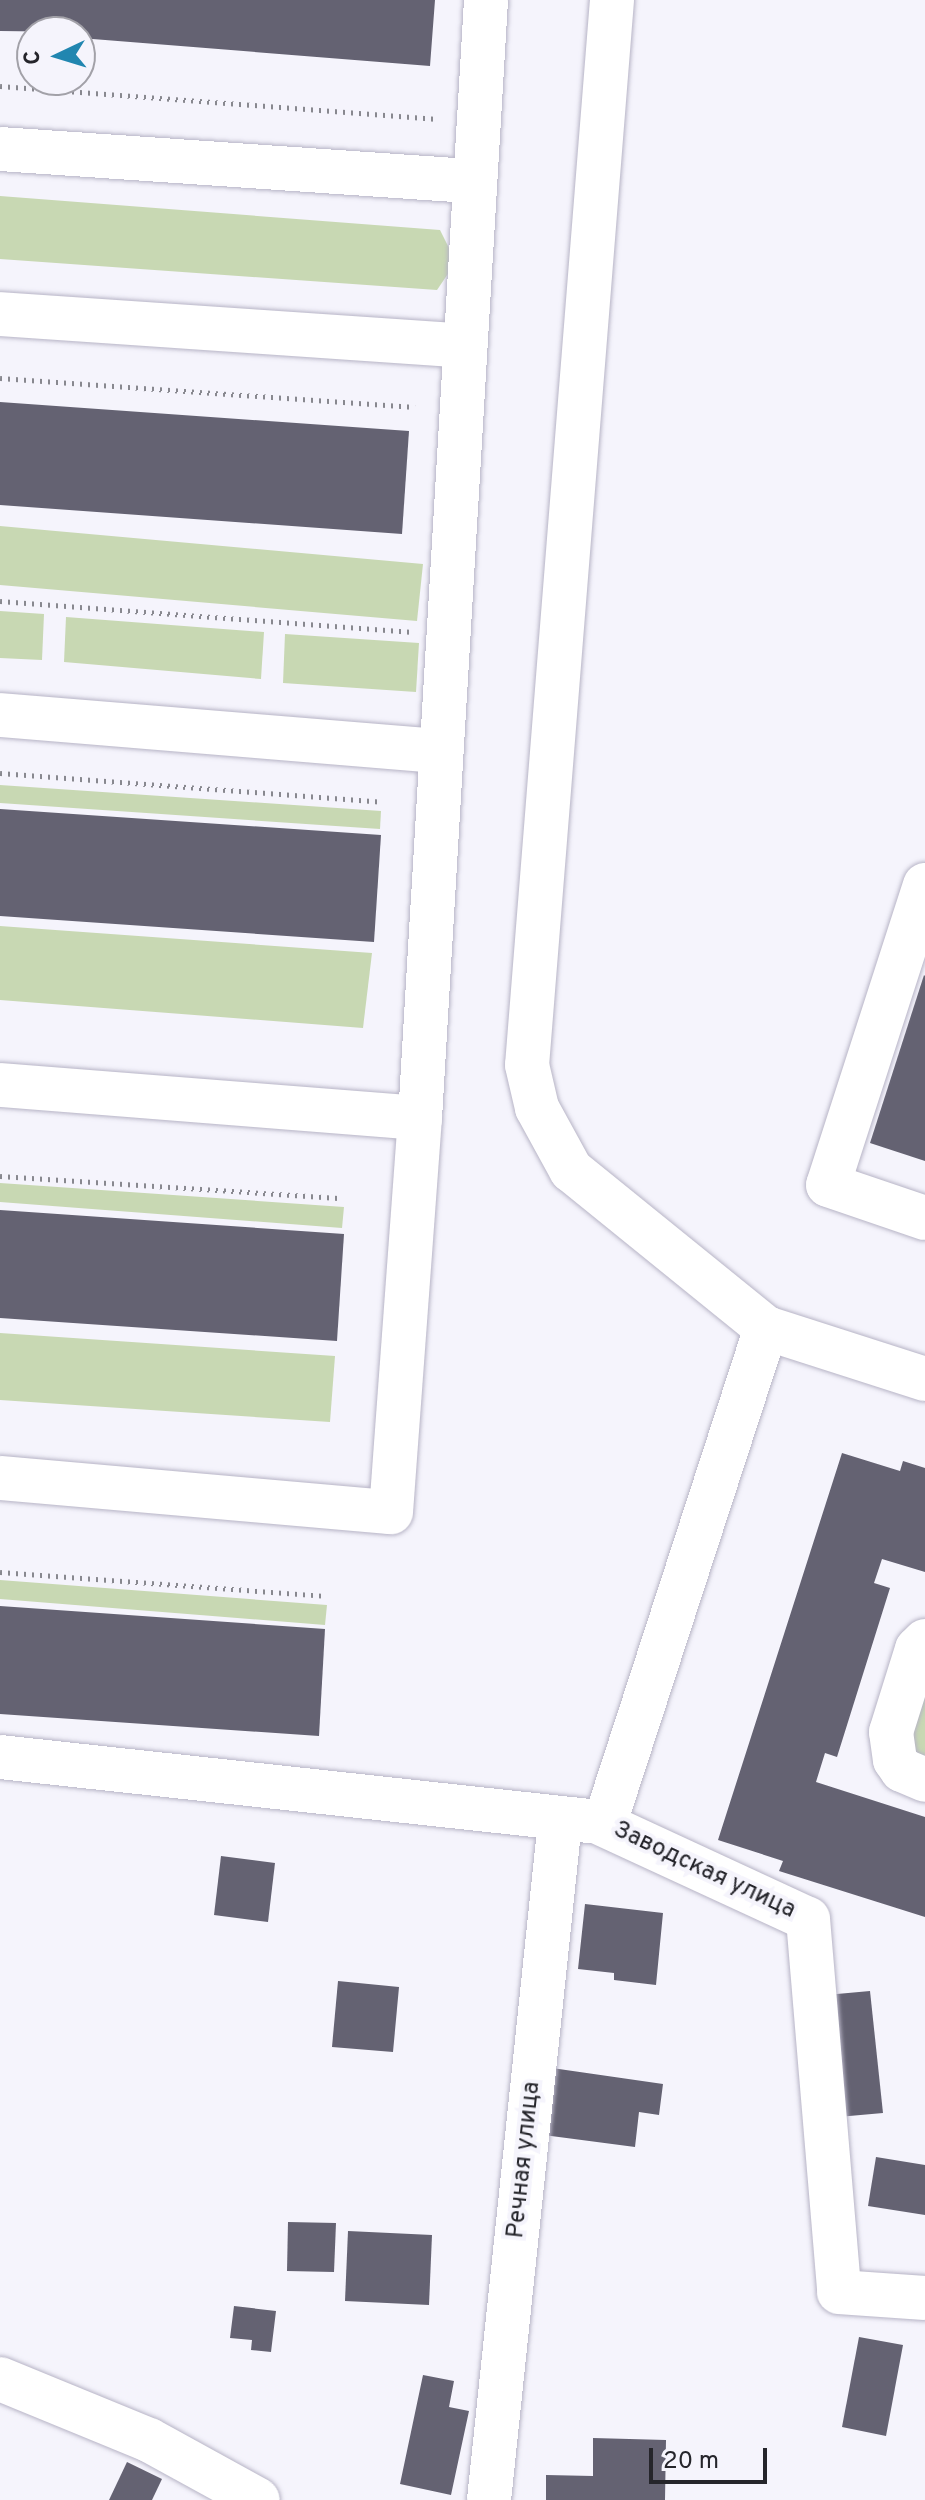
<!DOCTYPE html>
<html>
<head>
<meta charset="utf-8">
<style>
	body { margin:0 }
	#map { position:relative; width:925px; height:2500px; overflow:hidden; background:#f5f4fc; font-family:Overpass,sans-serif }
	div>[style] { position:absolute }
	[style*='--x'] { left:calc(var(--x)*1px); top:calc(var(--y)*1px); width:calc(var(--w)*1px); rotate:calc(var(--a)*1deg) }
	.green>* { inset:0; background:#c8d8b3 }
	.building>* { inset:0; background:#646272 }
	.path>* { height:5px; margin-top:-2.5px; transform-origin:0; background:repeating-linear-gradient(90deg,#88888f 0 2px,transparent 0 8px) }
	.roads { filter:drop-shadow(0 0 2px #b7b4c6) drop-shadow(0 0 2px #b7b4c6) }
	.minor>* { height:44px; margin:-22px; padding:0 22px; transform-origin:22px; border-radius:22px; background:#fff }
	span { translate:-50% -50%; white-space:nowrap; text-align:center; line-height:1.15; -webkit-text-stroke:8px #f5f4fc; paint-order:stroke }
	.street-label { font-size:24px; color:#25252b }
	.north { position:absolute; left:16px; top:16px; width:80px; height:80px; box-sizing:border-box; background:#f5f4fc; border:2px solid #a2a1a8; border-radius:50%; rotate:266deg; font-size:22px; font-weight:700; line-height:32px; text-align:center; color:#25252b }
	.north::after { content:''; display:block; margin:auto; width:28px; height:36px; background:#2186b0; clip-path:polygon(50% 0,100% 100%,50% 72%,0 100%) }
	.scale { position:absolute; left:649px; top:2448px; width:118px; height:36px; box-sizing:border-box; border:4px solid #25252b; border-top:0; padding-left:10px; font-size:24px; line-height:28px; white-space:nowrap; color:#25252b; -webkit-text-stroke:6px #f5f4fc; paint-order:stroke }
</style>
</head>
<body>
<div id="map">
	<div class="green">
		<div style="clip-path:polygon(0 196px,440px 230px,456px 262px,437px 290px,0 259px)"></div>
		<div style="clip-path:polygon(0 526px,423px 564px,417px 621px,0 585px)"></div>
		<div style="clip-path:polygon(0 611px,44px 614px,42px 660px,0 658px)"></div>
		<div style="clip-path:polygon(66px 617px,264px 632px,261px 679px,64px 662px)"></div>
		<div style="clip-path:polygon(285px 634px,419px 643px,416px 692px,283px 683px)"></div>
		<div style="clip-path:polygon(0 785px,381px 811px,380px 829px,0 803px)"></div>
		<div style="clip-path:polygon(0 926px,372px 953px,363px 1028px,0 1000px)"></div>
		<div style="clip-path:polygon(0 1183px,344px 1207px,342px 1228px,0 1202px)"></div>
		<div style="clip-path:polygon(0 1333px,335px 1356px,330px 1422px,0 1400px)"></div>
		<div style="clip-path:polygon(0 1580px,327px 1605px,325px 1625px,0 1599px)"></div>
		<div style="clip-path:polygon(925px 1656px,925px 1768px,909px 1760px)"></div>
	</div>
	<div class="building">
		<div style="clip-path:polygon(0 0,435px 0,430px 66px,80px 38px,80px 32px,0 31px)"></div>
		<div style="clip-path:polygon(0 402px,409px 431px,402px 534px,0 505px)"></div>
		<div style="clip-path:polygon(0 809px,381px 835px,374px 942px,0 916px)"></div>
		<div style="clip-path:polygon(924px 975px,925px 976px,925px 1161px,870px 1143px)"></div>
		<div style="clip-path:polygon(0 1210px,344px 1234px,337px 1341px,0 1318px)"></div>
		<div style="clip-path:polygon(842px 1453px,900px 1471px,903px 1461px,925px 1468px,925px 1572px,882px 1559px,874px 1583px,890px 1588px,837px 1757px,825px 1753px,816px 1782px,925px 1817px,925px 1917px,779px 1871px,783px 1861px,718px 1840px)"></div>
		<div style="clip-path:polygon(0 1606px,325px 1629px,319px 1736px,0 1714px)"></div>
		<div style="clip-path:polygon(221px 1856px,275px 1863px,268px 1922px,214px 1915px)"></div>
		<div style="clip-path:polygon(585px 1904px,663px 1913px,656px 1985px,614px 1980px,614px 1973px,578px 1969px)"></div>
		<div style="clip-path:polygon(338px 1981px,399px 1987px,393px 2052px,332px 2047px)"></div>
		<div style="clip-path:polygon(870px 1991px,883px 2113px,838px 2117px,826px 1995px)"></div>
		<div style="clip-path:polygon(545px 2067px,663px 2084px,659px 2115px,639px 2112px,635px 2147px,536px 2134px)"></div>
		<div style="clip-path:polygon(876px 2157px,925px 2165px,925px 2215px,868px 2206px)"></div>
		<div style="clip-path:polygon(288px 2222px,336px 2223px,334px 2272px,287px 2271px)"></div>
		<div style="clip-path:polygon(348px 2231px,432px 2235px,429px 2305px,345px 2301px)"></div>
		<div style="clip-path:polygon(234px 2306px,276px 2311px,271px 2352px,251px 2350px,252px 2340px,230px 2338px)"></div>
		<div style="clip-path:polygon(859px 2337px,903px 2345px,886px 2436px,842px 2427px)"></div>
		<div style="clip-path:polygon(423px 2375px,454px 2381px,449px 2407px,469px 2411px,451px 2495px,400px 2484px)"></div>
		<div style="clip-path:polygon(593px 2438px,666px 2440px,665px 2500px,546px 2500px,546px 2475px,593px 2476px)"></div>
		<div style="clip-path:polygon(127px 2462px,162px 2479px,152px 2500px,109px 2500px)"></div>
	</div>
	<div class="path">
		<div style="--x:0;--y:86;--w:439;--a:4.3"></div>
		<div style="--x:0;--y:378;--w:416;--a:4"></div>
		<div style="--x:0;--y:601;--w:411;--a:4.3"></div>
		<div style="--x:0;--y:773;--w:383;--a:4.3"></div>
		<div style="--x:0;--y:1176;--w:343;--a:3.7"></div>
		<div style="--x:0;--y:1572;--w:326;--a:4.2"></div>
	</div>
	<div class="roads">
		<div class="minor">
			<div style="--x:612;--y:0;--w:1068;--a:94.56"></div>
			<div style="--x:527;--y:1065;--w:44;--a:76.9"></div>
			<div style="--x:537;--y:1108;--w:71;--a:61.3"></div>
			<div style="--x:571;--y:1170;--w:251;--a:39"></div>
			<div style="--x:766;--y:1328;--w:167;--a:17.8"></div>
			<div style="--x:0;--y:149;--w:476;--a:3.9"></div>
			<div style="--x:0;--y:314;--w:466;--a:3.9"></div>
			<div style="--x:0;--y:715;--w:442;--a:4.7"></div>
			<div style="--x:925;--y:885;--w:315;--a:107.9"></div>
			<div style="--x:828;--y:1185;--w:102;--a:18.8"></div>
			<div style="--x:0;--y:1085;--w:421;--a:4.5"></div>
			<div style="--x:0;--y:1478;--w:392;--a:5"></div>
			<div style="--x:391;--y:1512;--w:395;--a:-85.8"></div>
			<div style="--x:420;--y:1118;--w:1120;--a:-86.62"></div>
			<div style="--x:925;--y:1641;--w:11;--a:135"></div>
			<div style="--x:917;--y:1649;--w:87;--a:107.4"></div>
			<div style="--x:891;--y:1732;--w:28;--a:82"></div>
			<div style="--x:895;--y:1760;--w:12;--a:55"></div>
			<div style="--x:902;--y:1770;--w:25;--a:23"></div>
			<div style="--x:0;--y:1757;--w:602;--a:6.2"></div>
			<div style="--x:598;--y:1822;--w:231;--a:24.8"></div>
			<div style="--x:808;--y:1919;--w:374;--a:85.2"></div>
			<div style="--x:839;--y:2292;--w:86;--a:4"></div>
			<div style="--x:610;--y:1807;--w:504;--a:-71.96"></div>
			<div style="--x:0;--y:2379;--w:161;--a:22.3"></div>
			<div style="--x:149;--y:2440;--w:124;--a:28.8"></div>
			<div style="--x:489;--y:2500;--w:683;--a:-84.03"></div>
		</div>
	</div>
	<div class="street-label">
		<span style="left:704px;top:1871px;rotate:25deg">Заводская улица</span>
		<span style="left:525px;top:2160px;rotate:-84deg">Речная улица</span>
	</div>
	<div class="north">С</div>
	<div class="scale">20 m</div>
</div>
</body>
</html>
